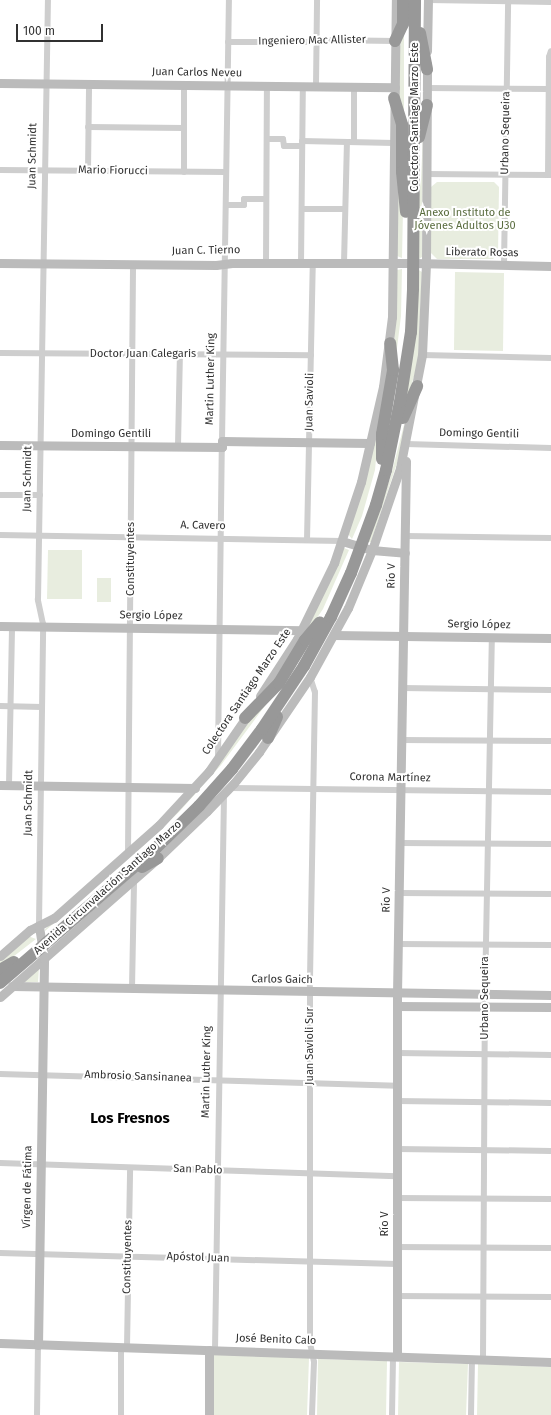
<!DOCTYPE html>
<html>
<head>
<meta charset="utf-8">
<style>
	body { margin:0 }
	#map { position:relative; width:551px; height:1415px; overflow:hidden; background:#fff; font-family:"Fira Sans",sans-serif }
	div>[style] { position:absolute }
	[style*='--x'] { left:calc(var(--x)*1px); top:calc(var(--y)*1px); width:calc(var(--w)*1px); rotate:calc(var(--a)*1deg) }
	.green>* { inset:0; background:#e8eddf }
	.street>* { height:6px; margin:-3px; padding:0 3px; transform-origin:3px; border-radius:3px; background:#cecece }
	.secondary>* { height:9px; margin:-4.5px; padding:0 4.5px; transform-origin:4.5px; border-radius:4.5px; background:#bbb }
	.highway>* { height:12px; margin:-6px; padding:0 6px; transform-origin:6px; border-radius:6px; background:#989898 }
	span { translate:-50% -50%; white-space:nowrap; text-align:center; line-height:1.15; -webkit-text-stroke:4px #fff; paint-order:stroke }
	.street-label { font-size:11px; color:#313131 }
	.park-label { font-size:11px; color:#596c3e }
	.district-label { font-size:15px; color:#000; font-weight:700 }
	.scale { position:absolute; left:16px; top:24px; width:87px; height:18px; box-sizing:border-box; border:2px solid #313131; border-top:0; padding-left:5px; font-size:12px; line-height:14px; white-space:nowrap; color:#313131; -webkit-text-stroke:3px #fff; paint-order:stroke }
</style>
</head>
<body>
<div id="map">
	<div class="green">
		<div style="clip-path:polygon(403px 32px,404px 32px,404px 119px,397px 93px,398px 56px)"></div>
		<div style="clip-path:polygon(398px 119px,403px 210px,402px 258px,397px 256px)"></div>
		<div style="clip-path:polygon(423px 131px,422px 257px,419px 259px,416px 215px,421px 180px)"></div>
		<div style="clip-path:polygon(437px 182px,494px 182px,499px 187px,498px 254px,493px 259px,437px 259px,431px 253px,431px 187px)"></div>
		<div style="clip-path:polygon(402px 269px,401px 316px,395px 364px,394px 332px,397px 270px)"></div>
		<div style="clip-path:polygon(417px 269px,422px 272px,418px 364px,403px 411px)"></div>
		<div style="clip-path:polygon(455px 272px,504px 273px,503px 351px,454px 350px)"></div>
		<div style="clip-path:polygon(380px 415px,375px 470px,362px 516px,352px 539px,348px 534px)"></div>
		<div style="clip-path:polygon(405px 421px,401px 451px,371px 542px,367px 542px,390px 479px)"></div>
		<div style="clip-path:polygon(344px 548px,349px 550px,323px 609px,268px 690px)"></div>
		<div style="clip-path:polygon(48px 550px,82px 550px,82px 599px,47px 599px)"></div>
		<div style="clip-path:polygon(97px 578px,111px 578px,111px 602px,97px 602px)"></div>
		<div style="clip-path:polygon(273px 695px,221px 765px,179px 812px,143px 846px,45px 931px,45px 929px,142px 845px,245px 723px)"></div>
		<div style="clip-path:polygon(28px 936px,36px 939px,0 967px,0 960px)"></div>
		<div style="clip-path:polygon(39px 968px,38px 982px,23px 982px)"></div>
		<div style="clip-path:polygon(214px 1354px,309px 1358px,307px 1415px,214px 1415px)"></div>
		<div style="clip-path:polygon(318px 1359px,387px 1361px,386px 1415px,317px 1415px)"></div>
		<div style="clip-path:polygon(399px 1362px,468px 1364px,466px 1415px,398px 1415px)"></div>
		<div style="clip-path:polygon(478px 1364px,551px 1367px,551px 1415px,477px 1415px)"></div>
	</div>
	<div class="street">
		<div style="--x:428;--y:0;--w:123;--a:0.9"></div>
		<div style="--x:228;--y:42;--w:82;--a:0"></div>
		<div style="--x:310;--y:42;--w:14;--a:-8"></div>
		<div style="--x:324;--y:40;--w:71;--a:0.8"></div>
		<div style="--x:316;--y:86;--w:86;--a:-89.3"></div>
		<div style="--x:427;--y:88;--w:122;--a:0.5"></div>
		<div style="--x:88;--y:127;--w:96;--a:0.6"></div>
		<div style="--x:267;--y:139;--w:16;--a:0"></div>
		<div style="--x:283;--y:139;--w:7;--a:82"></div>
		<div style="--x:284;--y:146;--w:18;--a:0"></div>
		<div style="--x:302;--y:141;--w:92;--a:1.2"></div>
		<div style="--x:354;--y:142;--w:55;--a:-90"></div>
		<div style="--x:0;--y:170;--w:226;--a:0.5"></div>
		<div style="--x:88;--y:171;--w:87;--a:-89.3"></div>
		<div style="--x:184;--y:172;--w:87;--a:-90"></div>
		<div style="--x:426;--y:174;--w:125;--a:0.5"></div>
		<div style="--x:548;--y:175;--w:118;--a:-89.5"></div>
		<div style="--x:549;--y:57;--w:6;--a:-72"></div>
		<div style="--x:226;--y:205;--w:18;--a:0"></div>
		<div style="--x:244;--y:205;--w:6;--a:-90"></div>
		<div style="--x:244;--y:199;--w:22;--a:0"></div>
		<div style="--x:302;--y:209;--w:43;--a:0"></div>
		<div style="--x:266;--y:263;--w:177;--a:-89.7"></div>
		<div style="--x:301;--y:263;--w:177;--a:-89.4"></div>
		<div style="--x:344;--y:263;--w:121;--a:-88.6"></div>
		<div style="--x:504;--y:265;--w:264;--a:-89.1"></div>
		<div style="--x:0;--y:353;--w:311;--a:0.4"></div>
		<div style="--x:422;--y:355;--w:129;--a:1.3"></div>
		<div style="--x:222;--y:441;--w:441;--a:-89.1"></div>
		<div style="--x:406;--y:444;--w:145;--a:1.6"></div>
		<div style="--x:178;--y:446;--w:92;--a:-88.8"></div>
		<div style="--x:0;--y:495;--w:40;--a:0"></div>
		<div style="--x:0;--y:535;--w:342;--a:1"></div>
		<div style="--x:405;--y:536;--w:146;--a:0.8"></div>
		<div style="--x:307;--y:540;--w:277;--a:-88.8"></div>
		<div style="--x:310;--y:677;--w:16;--a:72"></div>
		<div style="--x:315;--y:692;--w:300;--a:91"></div>
		<div style="--x:310;--y:992;--w:351;--a:90"></div>
		<div style="--x:310;--y:1343;--w:19;--a:78"></div>
		<div style="--x:314;--y:1362;--w:53;--a:92.2"></div>
		<div style="--x:402;--y:688;--w:149;--a:0.8"></div>
		<div style="--x:0;--y:706;--w:42;--a:1.4"></div>
		<div style="--x:401;--y:740;--w:150;--a:0.4"></div>
		<div style="--x:218;--y:757;--w:310;--a:-89.3"></div>
		<div style="--x:9;--y:785;--w:158;--a:-88.9"></div>
		<div style="--x:229;--y:788;--w:322;--a:0.7"></div>
		<div style="--x:400;--y:843;--w:151;--a:0.4"></div>
		<div style="--x:128;--y:853;--w:589;--a:-89.51"></div>
		<div style="--x:399;--y:893;--w:152;--a:0.4"></div>
		<div style="--x:39;--y:925;--w:301;--a:-89.2"></div>
		<div style="--x:43;--y:624;--w:25;--a:-102"></div>
		<div style="--x:38;--y:600;--w:600;--a:-89.05"></div>
		<div style="--x:398;--y:944;--w:153;--a:0.4"></div>
		<div style="--x:132;--y:988;--w:109;--a:-88.9"></div>
		<div style="--x:397;--y:1053;--w:154;--a:0.7"></div>
		<div style="--x:0;--y:1074;--w:397;--a:1.7"></div>
		<div style="--x:397;--y:1101;--w:154;--a:0.7"></div>
		<div style="--x:397;--y:1149;--w:154;--a:0.7"></div>
		<div style="--x:0;--y:1163;--w:397;--a:1.9"></div>
		<div style="--x:397;--y:1198;--w:154;--a:0.4"></div>
		<div style="--x:397;--y:1247;--w:154;--a:0.4"></div>
		<div style="--x:0;--y:1253;--w:397;--a:1.6"></div>
		<div style="--x:397;--y:1296;--w:154;--a:0.4"></div>
		<div style="--x:127;--y:1347;--w:179;--a:-89"></div>
		<div style="--x:215;--y:1350;--w:556;--a:-89.07"></div>
		<div style="--x:483;--y:1359;--w:364;--a:-89.7"></div>
		<div style="--x:485;--y:995;--w:358;--a:-88.9"></div>
		<div style="--x:37;--y:1415;--w:70;--a:-89.2"></div>
		<div style="--x:121;--y:1415;--w:68;--a:-90"></div>
		<div style="--x:392;--y:1415;--w:59;--a:-89"></div>
		<div style="--x:471;--y:1415;--w:56;--a:-89"></div>
	</div>
	<div class="secondary">
		<div style="--x:427;--y:51;--w:51;--a:-88.9"></div>
		<div style="--x:0;--y:83;--w:395;--a:0.6"></div>
		<div style="--x:0;--y:263;--w:216;--a:0.5"></div>
		<div style="--x:216;--y:265;--w:16;--a:-7"></div>
		<div style="--x:232;--y:263;--w:181;--a:0"></div>
		<div style="--x:413;--y:263;--w:138;--a:1.2"></div>
		<div style="--x:0;--y:445;--w:222;--a:0.5"></div>
		<div style="--x:222;--y:447;--w:6;--a:-90"></div>
		<div style="--x:222;--y:441;--w:148;--a:0.8"></div>
		<div style="--x:342;--y:541;--w:31;--a:17"></div>
		<div style="--x:372;--y:550;--w:33;--a:5"></div>
		<div style="--x:0;--y:626;--w:303;--a:0.8"></div>
		<div style="--x:334;--y:635;--w:217;--a:0.8"></div>
		<div style="--x:260;--y:696;--w:68;--a:-57"></div>
		<div style="--x:297;--y:639;--w:85;--a:-64"></div>
		<div style="--x:334;--y:563;--w:85;--a:-71.6"></div>
		<div style="--x:361;--y:482;--w:98;--a:-77"></div>
		<div style="--x:383;--y:387;--w:71;--a:-82.7"></div>
		<div style="--x:392;--y:317;--w:317;--a:-89.3"></div>
		<div style="--x:0;--y:785;--w:195;--a:0.9"></div>
		<div style="--x:0;--y:956;--w:40;--a:-41"></div>
		<div style="--x:30;--y:930;--w:27;--a:-27"></div>
		<div style="--x:54;--y:918;--w:140;--a:-41.5"></div>
		<div style="--x:159;--y:825;--w:74;--a:-47.2"></div>
		<div style="--x:209;--y:771;--w:70;--a:-55.4"></div>
		<div style="--x:12;--y:986;--w:539;--a:0.96"></div>
		<div style="--x:0;--y:997;--w:210;--a:-41.3"></div>
		<div style="--x:158;--y:858;--w:68;--a:-43.8"></div>
		<div style="--x:207;--y:811;--w:39;--a:-46"></div>
		<div style="--x:234;--y:783;--w:40;--a:-51"></div>
		<div style="--x:259;--y:752;--w:91;--a:-55.8"></div>
		<div style="--x:310;--y:677;--w:79;--a:-61.2"></div>
		<div style="--x:348;--y:608;--w:63;--a:-67.5"></div>
		<div style="--x:372;--y:550;--w:87;--a:-71.1"></div>
		<div style="--x:400;--y:468;--w:115;--a:-79"></div>
		<div style="--x:422;--y:355;--w:91;--a:-87.5"></div>
		<div style="--x:426;--y:264;--w:200;--a:-89.7"></div>
		<div style="--x:397;--y:1006;--w:154;--a:0.4"></div>
		<div style="--x:0;--y:1343;--w:551;--a:1.97"></div>
		<div style="--x:38;--y:1345;--w:387;--a:-89.1"></div>
		<div style="--x:44;--y:958;--w:33;--a:-99"></div>
		<div style="--x:397;--y:1356;--w:362;--a:-90"></div>
		<div style="--x:397;--y:994;--w:533;--a:-89.03"></div>
		<div style="--x:209;--y:1415;--w:65;--a:-90"></div>
	</div>
	<div class="highway">
		<div style="--x:420;--y:33;--w:37;--a:79"></div>
		<div style="--x:395;--y:41;--w:19;--a:-65"></div>
		<div style="--x:403;--y:24;--w:24;--a:-90"></div>
		<div style="--x:394;--y:98;--w:28;--a:73"></div>
		<div style="--x:402;--y:125;--w:47;--a:90"></div>
		<div style="--x:402;--y:172;--w:40;--a:84.3"></div>
		<div style="--x:419;--y:137;--w:33;--a:-76"></div>
		<div style="--x:403;--y:418;--w:35;--a:-66"></div>
		<div style="--x:382;--y:459;--w:25;--a:-90"></div>
		<div style="--x:382;--y:434;--w:65;--a:-80.2"></div>
		<div style="--x:393;--y:370;--w:27;--a:-96"></div>
		<div style="--x:245;--y:718;--w:49;--a:-45.8"></div>
		<div style="--x:279;--y:683;--w:50;--a:-58.8"></div>
		<div style="--x:305;--y:640;--w:23;--a:-50"></div>
		<div style="--x:268;--y:738;--w:23;--a:-67"></div>
		<div style="--x:142;--y:867;--w:18;--a:-29"></div>
		<div style="--x:0;--y:970;--w:16;--a:-30"></div>
		<div style="--x:0;--y:983;--w:206;--a:-40.9"></div>
		<div style="--x:156;--y:848;--w:60;--a:-44.3"></div>
		<div style="--x:199;--y:806;--w:50;--a:-48.3"></div>
		<div style="--x:232;--y:769;--w:50;--a:-53.1"></div>
		<div style="--x:262;--y:729;--w:76;--a:-56.3"></div>
		<div style="--x:304;--y:666;--w:56;--a:-61.1"></div>
		<div style="--x:331;--y:617;--w:48;--a:-65.6"></div>
		<div style="--x:351;--y:573;--w:72;--a:-69.8"></div>
		<div style="--x:376;--y:505;--w:36;--a:-74"></div>
		<div style="--x:386;--y:470;--w:69;--a:-78.4"></div>
		<div style="--x:400;--y:402;--w:71;--a:-81.1"></div>
		<div style="--x:411;--y:332;--w:43;--a:-87.3"></div>
		<div style="--x:413;--y:289;--w:289;--a:-89.6"></div>
	</div>
	<div class="street-label">
		<span style="left:312px;top:41px;rotate:-1deg">Ingeniero Mac Allister</span>
		<span style="left:197px;top:73px;rotate:1deg">Juan Carlos Neveu</span>
		<span style="left:415px;top:117px;rotate:-90deg">Colectora Santiago Marzo Este</span>
		<span style="left:506px;top:133px;rotate:-89deg">Urbano Sequeira</span>
		<span style="left:33px;top:156px;rotate:-89deg">Juan Schmidt</span>
		<span style="left:113px;top:171px;rotate:1deg">Mario Fiorucci</span>
		<span style="left:206px;top:251px;rotate:-1deg">Juan C. Tierno</span>
		<span style="left:482px;top:253px;rotate:1deg">Liberato Rosas</span>
		<span style="left:143px;top:354px">Doctor Juan Calegaris</span>
		<span style="left:211px;top:379px;rotate:-89deg">Martin Luther King</span>
		<span style="left:310px;top:402px;rotate:-89deg">Juan Savioli</span>
		<span style="left:111px;top:434px">Domingo Gentili</span>
		<span style="left:479px;top:434px;rotate:1deg">Domingo Gentili</span>
		<span style="left:28px;top:479px;rotate:-89deg">Juan Schmidt</span>
		<span style="left:203px;top:526px;rotate:1deg">A. Cavero</span>
		<span style="left:131px;top:559px;rotate:-90deg">Constituyentes</span>
		<span style="left:392px;top:576px;rotate:-89deg">Río V</span>
		<span style="left:151px;top:616px;rotate:1deg">Sergio López</span>
		<span style="left:479px;top:625px;rotate:1deg">Sergio López</span>
		<span style="left:247px;top:692px;rotate:-56deg">Colectora Santiago Marzo Este</span>
		<span style="left:390px;top:778px;rotate:1deg">Corona Martínez</span>
		<span style="left:29px;top:803px;rotate:-89deg">Juan Schmidt</span>
		<span style="left:108px;top:888px;rotate:-42deg">Avenida Circunvalación Santiago Marzo</span>
		<span style="left:387px;top:900px;rotate:-89deg">Río V</span>
		<span style="left:282px;top:980px;rotate:1deg">Carlos Gaich</span>
		<span style="left:485px;top:998px;rotate:-90deg">Urbano Sequeira</span>
		<span style="left:310px;top:1046px;rotate:-90deg">Juan Savioli Sur</span>
		<span style="left:207px;top:1072px;rotate:-89deg">Martin Luther King</span>
		<span style="left:138px;top:1077px;rotate:2deg">Ambrosio Sansinanea</span>
		<span style="left:198px;top:1170px;rotate:2deg">San Pablo</span>
		<span style="left:28px;top:1187px;rotate:-89deg">Vírgen de Fátima</span>
		<span style="left:385px;top:1224px;rotate:-90deg">Río V</span>
		<span style="left:128px;top:1257px;rotate:-89deg">Constituyentes</span>
		<span style="left:198px;top:1258px;rotate:2deg">Apóstol Juan</span>
		<span style="left:276px;top:1340px;rotate:2deg">José Benito Calo</span>
	</div>
	<div class="park-label">
		<span style="left:465px;top:220px">Anexo Instituto de<br>Jóvenes Adultos U30</span>
	</div>
	<div class="district-label">
		<span style="left:130px;top:1119px">Los Fresnos</span>
	</div>
	<div class="scale">100 m</div>
</div>
</body>
</html>
